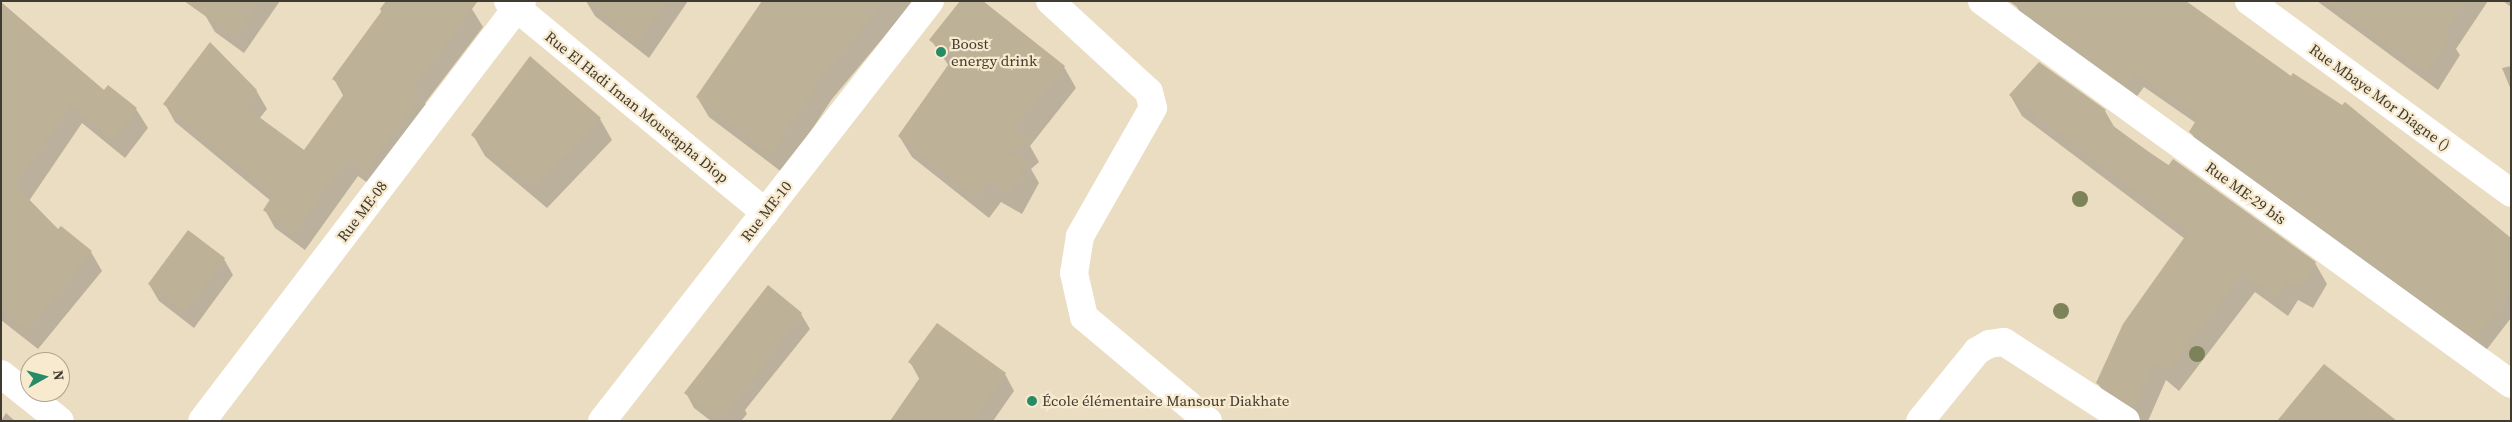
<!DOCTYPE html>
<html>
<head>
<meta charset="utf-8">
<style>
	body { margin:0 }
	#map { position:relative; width:2512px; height:422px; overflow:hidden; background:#eaddc2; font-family:"Source Serif 4",serif }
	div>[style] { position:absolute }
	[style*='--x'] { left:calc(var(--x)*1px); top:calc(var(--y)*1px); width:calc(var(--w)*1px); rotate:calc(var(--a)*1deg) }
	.shadow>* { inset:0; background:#0003 }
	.building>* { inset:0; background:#bdb197 }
	.minor>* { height:28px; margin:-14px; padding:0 14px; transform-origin:14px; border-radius:14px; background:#fff }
	.trees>* { width:16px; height:16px; margin:-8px; border-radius:50%; background:#7d8358 }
	.dots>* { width:14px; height:14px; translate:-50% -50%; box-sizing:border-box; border:2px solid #f7eacf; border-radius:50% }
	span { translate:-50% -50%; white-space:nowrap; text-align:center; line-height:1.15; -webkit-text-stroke:4.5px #f7eacf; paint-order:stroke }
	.poi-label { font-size:15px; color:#403b30 }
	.left { translate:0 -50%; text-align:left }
	.street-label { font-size:15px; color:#403b30 }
	.frame { position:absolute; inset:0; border:2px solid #403b30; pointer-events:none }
	.north { position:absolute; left:20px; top:352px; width:50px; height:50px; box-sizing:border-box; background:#f7eacf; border:1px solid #aea48f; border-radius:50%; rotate:83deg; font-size:14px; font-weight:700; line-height:20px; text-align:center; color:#403b30 }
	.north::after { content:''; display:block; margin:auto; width:18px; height:22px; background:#268b66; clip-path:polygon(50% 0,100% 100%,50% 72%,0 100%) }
</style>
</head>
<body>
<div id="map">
	<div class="shadow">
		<div style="clip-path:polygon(215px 1px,280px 1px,244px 53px,215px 32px,205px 15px)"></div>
		<div style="clip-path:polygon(386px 1px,463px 1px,472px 9px,483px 27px,425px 103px,431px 113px,376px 189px,358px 176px,305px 250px,275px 228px,265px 210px,271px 201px,175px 122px,165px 104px,256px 90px,267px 109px,259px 119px,305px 152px,344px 97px,334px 79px,382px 13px,380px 9px)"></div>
		<div style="clip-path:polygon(586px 1px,688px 1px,649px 58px,595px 16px)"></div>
		<div style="clip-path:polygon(764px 1px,914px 1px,832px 99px,783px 173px,709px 117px,697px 97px)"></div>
		<div style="clip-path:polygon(2184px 1px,2291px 78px,2342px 107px,2345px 103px,2511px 240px,2511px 318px,2484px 353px,2199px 147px,2191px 132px,2196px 123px,2144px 87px,2134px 100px,2024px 20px,2016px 5px)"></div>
		<div style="clip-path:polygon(2317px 1px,2488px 1px,2456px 49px,2460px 55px,2438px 90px)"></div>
		<div style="clip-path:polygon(2503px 1px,2511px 1px,2511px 7px)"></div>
		<div style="clip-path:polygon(1px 3px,104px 92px,108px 87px,136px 109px,148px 128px,125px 158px,82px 123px,29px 201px,58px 231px,91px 252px,102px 271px,38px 349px,1px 320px)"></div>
		<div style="clip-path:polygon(931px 40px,1064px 67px,1076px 88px,1030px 146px,1039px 162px,1031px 169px,1039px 183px,1022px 214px,1001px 202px,989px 218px,912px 157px,899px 136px,949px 66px)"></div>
		<div style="clip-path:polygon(2039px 63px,2105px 111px,2116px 130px,2315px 263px,2327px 284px,2313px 308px,2298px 300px,2288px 316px,2255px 292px,2179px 391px,2166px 380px,2148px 421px,2136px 421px,2110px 404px,2098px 383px,2185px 239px,2022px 116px,2010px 95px)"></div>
		<div style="clip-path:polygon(2511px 66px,2511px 90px,2502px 68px)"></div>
		<div style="clip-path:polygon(600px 119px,612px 140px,547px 208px,485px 156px,473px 135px)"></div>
		<div style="clip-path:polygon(224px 259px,233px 275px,194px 328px,159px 301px,149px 284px)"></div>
		<div style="clip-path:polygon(801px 314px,810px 329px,745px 410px,747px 414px,741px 421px,711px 421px,694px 408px,686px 393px)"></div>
		<div style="clip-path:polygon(910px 362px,1005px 374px,1014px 391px,993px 421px,891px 421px,920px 380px)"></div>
		<div style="clip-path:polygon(6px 413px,15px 421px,1px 421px)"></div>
	</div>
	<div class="building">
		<div style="clip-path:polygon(184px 1px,259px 1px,235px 37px)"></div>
		<div style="clip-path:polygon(389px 1px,478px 1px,412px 88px,421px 94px,365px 172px,347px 159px,294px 233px,263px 210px,273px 195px,163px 104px,210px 42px,257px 90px,244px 106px,304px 150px,347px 90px,332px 79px)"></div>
		<div style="clip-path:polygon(586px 1px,668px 1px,639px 42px)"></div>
		<div style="clip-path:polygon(762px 1px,884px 1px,821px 78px,771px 154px,696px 97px)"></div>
		<div style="clip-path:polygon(960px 1px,983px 1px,1065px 66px,1014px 129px,1028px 140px,1010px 154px,1028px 161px,1010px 194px,988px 182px,977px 198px,898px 136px,953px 58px,929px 40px)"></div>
		<div style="clip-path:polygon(2009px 1px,2186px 1px,2291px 76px,2293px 73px,2342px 105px,2345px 102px,2511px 238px,2511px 290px,2475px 339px,2189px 132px,2198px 117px,2135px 73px,2125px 86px)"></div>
		<div style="clip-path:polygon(2325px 1px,2465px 1px,2445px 32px,2450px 35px,2427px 73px)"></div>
		<div style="clip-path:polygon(1px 2px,104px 90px,108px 85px,137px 108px,113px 139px,71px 105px,15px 185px,58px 229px,61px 226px,92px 251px,27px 331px,1px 310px)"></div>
		<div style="clip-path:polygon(530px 56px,601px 118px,534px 187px,471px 135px)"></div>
		<div style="clip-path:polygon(2039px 62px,2106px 110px,2101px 117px,2168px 166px,2173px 159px,2316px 262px,2301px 288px,2286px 280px,2276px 297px,2243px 272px,2167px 371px,2155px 361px,2134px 407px,2096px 383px,2123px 324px,2189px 231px,2009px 95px)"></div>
		<div style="clip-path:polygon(188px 230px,225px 258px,184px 312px,148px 284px)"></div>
		<div style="clip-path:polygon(768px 285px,802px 313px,720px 421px,684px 393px)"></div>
		<div style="clip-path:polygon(937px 323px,1006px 373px,972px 421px,890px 421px,923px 373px,908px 362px)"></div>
		<div style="clip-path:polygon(2324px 364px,2397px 421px,2277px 421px)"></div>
	</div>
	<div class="minor">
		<div style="--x:508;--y:1;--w:333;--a:39.4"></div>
		<div style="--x:1050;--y:1;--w:134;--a:42.6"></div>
		<div style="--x:1149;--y:92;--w:16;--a:76"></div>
		<div style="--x:1153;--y:108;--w:147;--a:119.7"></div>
		<div style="--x:1080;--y:236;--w:37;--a:99"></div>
		<div style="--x:1074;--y:273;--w:45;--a:77.2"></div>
		<div style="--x:1084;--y:317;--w:162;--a:40"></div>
		<div style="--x:1982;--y:1;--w:653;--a:35.9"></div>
		<div style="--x:2249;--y:1;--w:325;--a:36.2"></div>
		<div style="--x:1;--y:374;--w:75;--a:38.5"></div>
		<div style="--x:202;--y:421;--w:528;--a:-52.7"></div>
		<div style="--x:602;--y:421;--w:533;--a:-52.01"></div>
		<div style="--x:1920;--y:421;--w:90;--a:-50.8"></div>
		<div style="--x:1977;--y:351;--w:14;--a:-30"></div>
		<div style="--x:1989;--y:344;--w:15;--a:-8"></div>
		<div style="--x:2004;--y:342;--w:145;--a:32.9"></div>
	</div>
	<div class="trees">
		<div style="left:2080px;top:199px"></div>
		<div style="left:2061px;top:311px"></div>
		<div style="left:2197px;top:354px"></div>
	</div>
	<div class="dots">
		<div style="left:941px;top:52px;background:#268b66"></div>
		<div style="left:1032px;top:401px;background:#268b66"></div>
	</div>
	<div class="poi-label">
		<span class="left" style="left:951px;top:52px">Boost<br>energy drink</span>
		<span class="left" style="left:1042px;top:401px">École élémentaire Mansour Diakhate</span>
	</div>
	<div class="street-label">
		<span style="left:2380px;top:97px;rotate:36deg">Rue Mbaye Mor Diagne ()</span>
		<span style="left:637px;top:107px;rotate:39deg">Rue El Hadi Iman Moustapha Diop</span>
		<span style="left:2246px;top:193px;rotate:36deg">Rue ME-29 bis</span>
		<span style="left:362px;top:211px;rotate:-53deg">Rue ME-08</span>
		<span style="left:766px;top:211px;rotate:-52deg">Rue ME-10</span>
	</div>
	<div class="frame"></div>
	<div class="north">N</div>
</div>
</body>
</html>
